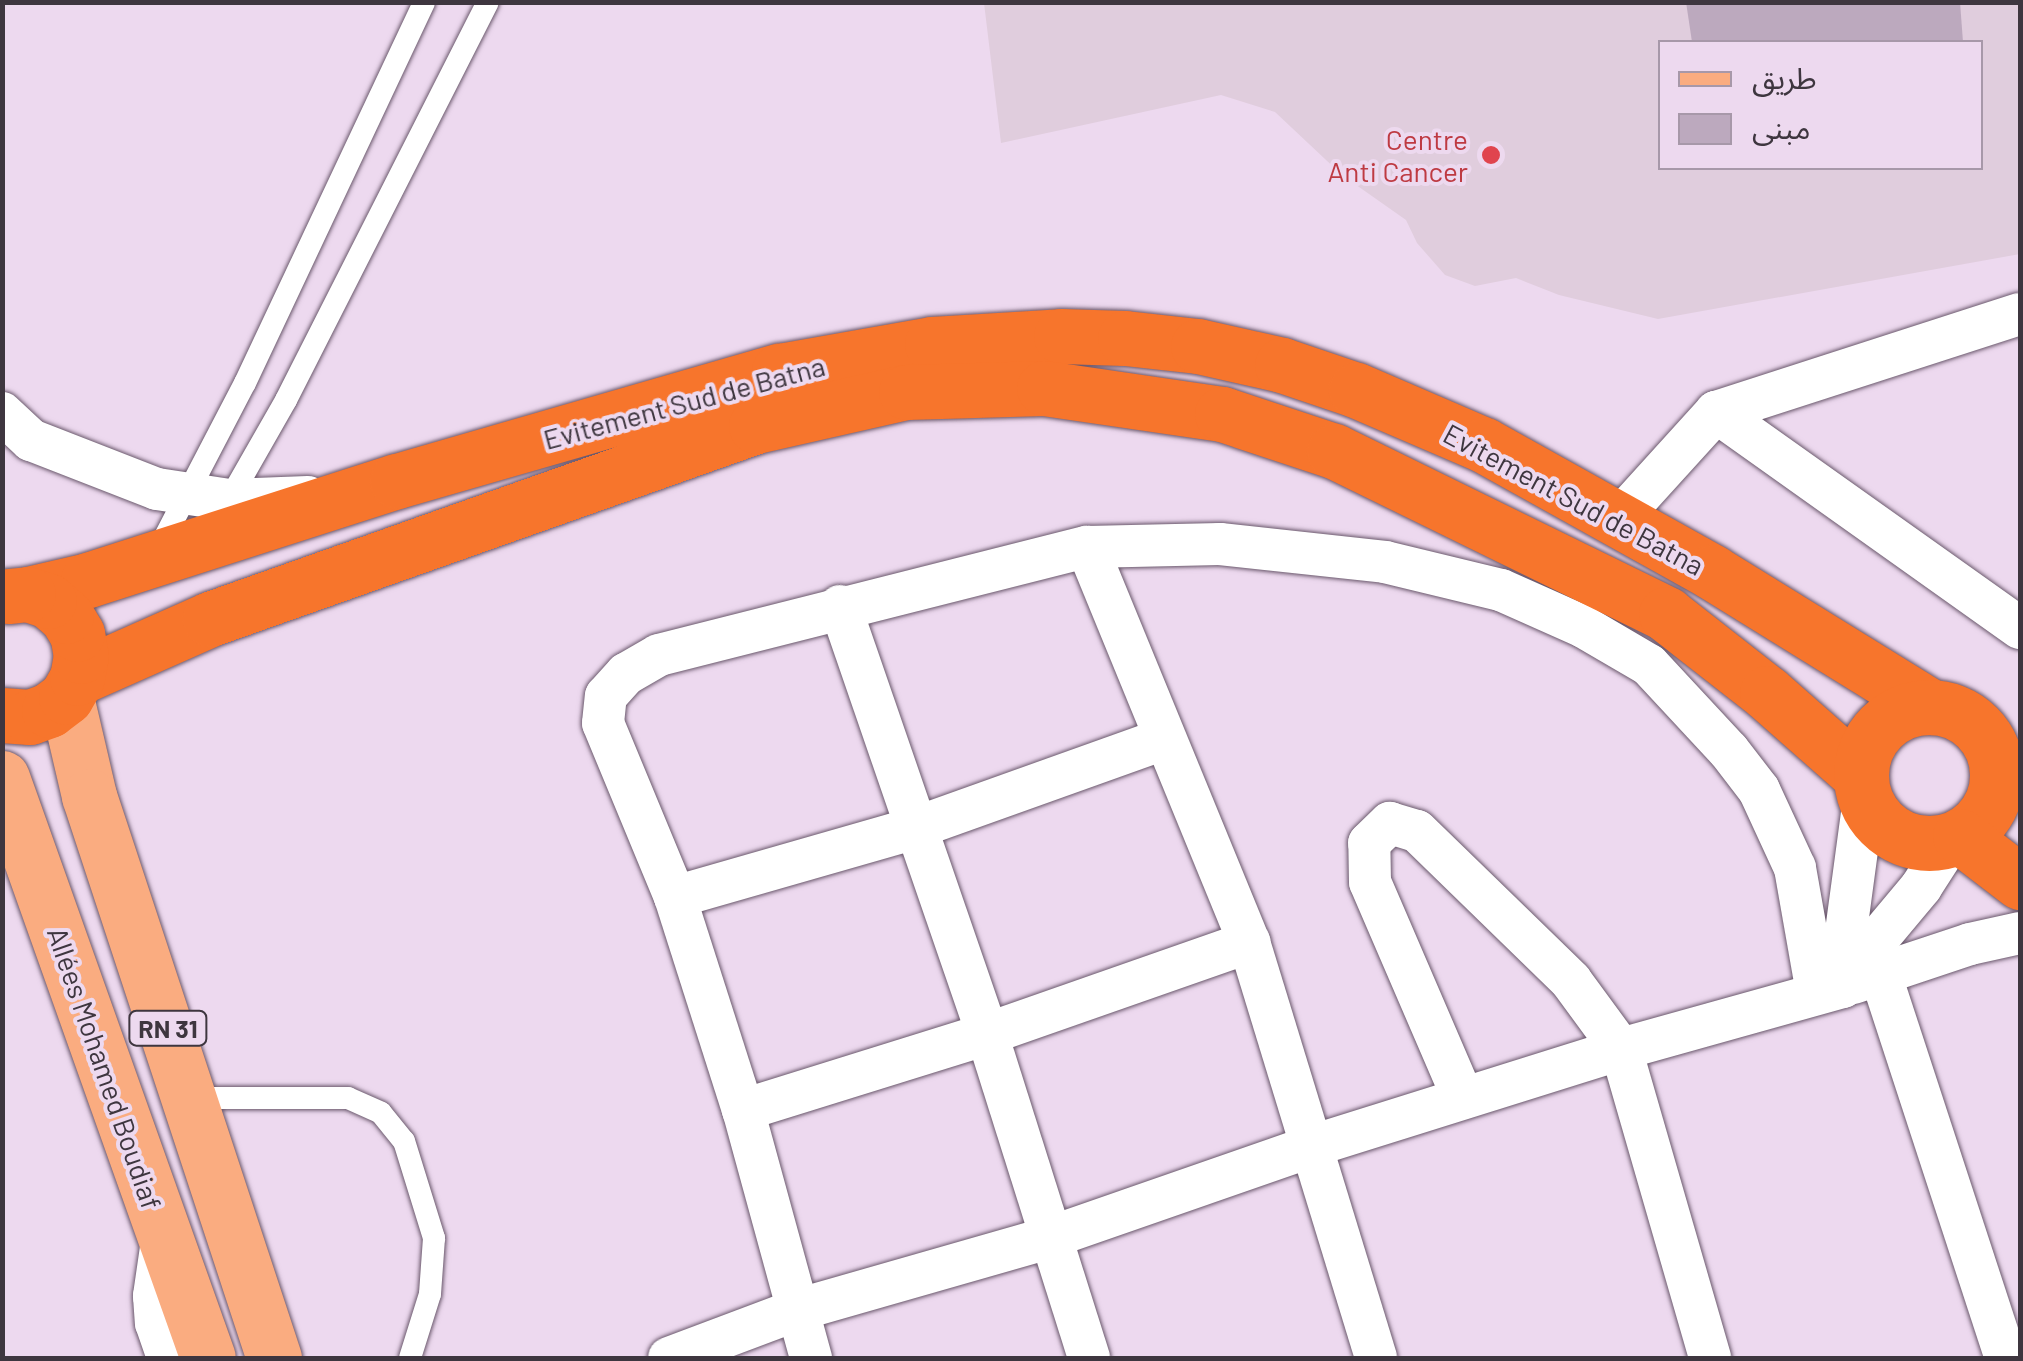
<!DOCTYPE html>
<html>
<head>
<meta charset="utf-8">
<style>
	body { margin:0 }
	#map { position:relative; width:2023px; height:1361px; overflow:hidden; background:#edd9ef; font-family:Barlow,"Noto Sans Arabic",sans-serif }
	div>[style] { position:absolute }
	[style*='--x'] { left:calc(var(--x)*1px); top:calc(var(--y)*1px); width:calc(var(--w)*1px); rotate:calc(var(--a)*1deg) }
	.medical>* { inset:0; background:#e0cddd }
	.building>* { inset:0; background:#bca9be }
	.roads { filter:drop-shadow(0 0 2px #6a586c) drop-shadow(0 0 2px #6a586c) }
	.lane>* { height:22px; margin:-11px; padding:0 11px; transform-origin:11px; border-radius:11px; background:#fff }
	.street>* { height:42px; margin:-21px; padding:0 21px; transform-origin:21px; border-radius:21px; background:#fff }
	.primary>* { height:55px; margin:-27.5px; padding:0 27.5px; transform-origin:27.5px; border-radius:27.5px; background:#faac80 }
	.highway>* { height:55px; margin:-27.5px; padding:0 27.5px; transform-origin:27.5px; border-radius:27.5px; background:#f7752c }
	.highway>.ring { margin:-27.5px; padding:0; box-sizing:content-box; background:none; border:55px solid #f7752c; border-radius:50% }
	.dots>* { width:28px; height:28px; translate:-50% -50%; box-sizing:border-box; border:5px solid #edd9ef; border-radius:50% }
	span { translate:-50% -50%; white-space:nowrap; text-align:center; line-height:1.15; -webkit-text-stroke:8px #edd9ef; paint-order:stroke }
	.shield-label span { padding:2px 8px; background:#edd9ef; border:2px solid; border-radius:8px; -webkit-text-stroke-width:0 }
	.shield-label { font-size:25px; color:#3e363f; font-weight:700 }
	.health-label { font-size:28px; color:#be3a42 }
	.right { translate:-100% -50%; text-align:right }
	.street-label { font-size:28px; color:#3e363f }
	.frame { position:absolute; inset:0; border:5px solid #3e363f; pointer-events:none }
	.legend { position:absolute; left:1658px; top:40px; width:325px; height:130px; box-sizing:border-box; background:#edd9ef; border:2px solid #a798a9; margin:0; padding:12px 18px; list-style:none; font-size:30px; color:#3e363f }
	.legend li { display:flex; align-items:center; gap:20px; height:50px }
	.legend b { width:50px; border:2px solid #a798a9 }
</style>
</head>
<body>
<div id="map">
	<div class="medical">
		<div style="clip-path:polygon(evenodd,984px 3px,2020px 3px,2020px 254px,1658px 319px,1559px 295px,1516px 278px,1475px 286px,1445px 275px,1417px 243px,1406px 220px,1342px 175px,1275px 112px,1221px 95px,1001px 143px,984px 3px,1660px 42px,1980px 42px,1980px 168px,1660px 168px,1660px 42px)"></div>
	</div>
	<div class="building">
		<div style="clip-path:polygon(1686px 2px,1960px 2px,1963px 42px,1692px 42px)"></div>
	</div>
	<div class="roads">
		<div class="lane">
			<div style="--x:229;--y:500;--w:115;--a:-60.3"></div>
			<div style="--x:286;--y:400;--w:446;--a:-63.1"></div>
			<div style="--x:159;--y:548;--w:186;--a:-62.5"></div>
			<div style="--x:245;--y:383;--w:421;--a:-64.8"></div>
			<div style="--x:191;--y:1098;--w:157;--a:0"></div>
			<div style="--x:348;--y:1098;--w:36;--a:24"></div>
			<div style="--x:381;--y:1113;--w:36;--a:51"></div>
			<div style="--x:404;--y:1141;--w:102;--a:72.8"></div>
			<div style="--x:434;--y:1238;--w:56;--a:94.1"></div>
			<div style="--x:430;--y:1294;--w:67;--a:107.4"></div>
		</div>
		<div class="street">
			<div style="--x:1716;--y:412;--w:319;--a:-17.9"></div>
			<div style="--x:2;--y:413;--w:40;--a:43"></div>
			<div style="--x:31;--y:440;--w:135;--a:21.3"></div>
			<div style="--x:157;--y:489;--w:73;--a:8.7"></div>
			<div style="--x:229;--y:500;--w:79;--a:-2.2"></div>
			<div style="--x:1618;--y:520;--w:146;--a:-47.8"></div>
			<div style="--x:1716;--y:412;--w:373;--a:35.4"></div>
			<div style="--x:1087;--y:547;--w:427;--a:67.7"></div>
			<div style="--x:1249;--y:942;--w:435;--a:73"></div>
			<div style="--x:840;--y:606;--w:453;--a:71"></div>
			<div style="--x:987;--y:1034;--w:340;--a:72.5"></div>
			<div style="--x:675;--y:897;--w:250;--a:-16"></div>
			<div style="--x:915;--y:828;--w:264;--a:-19.7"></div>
			<div style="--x:1880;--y:973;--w:405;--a:71.9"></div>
			<div style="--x:1845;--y:978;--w:39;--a:-90"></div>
			<div style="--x:1845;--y:939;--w:142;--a:-82.3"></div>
			<div style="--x:1853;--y:983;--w:123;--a:-18.4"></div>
			<div style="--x:1970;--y:944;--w:51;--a:-12.4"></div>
			<div style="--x:1463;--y:1098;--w:235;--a:-113.3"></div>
			<div style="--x:1370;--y:882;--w:39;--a:-91"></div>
			<div style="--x:1369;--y:843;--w:29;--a:-44"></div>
			<div style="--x:1390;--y:823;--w:28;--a:17"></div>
			<div style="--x:1417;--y:831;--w:215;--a:44.2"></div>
			<div style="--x:1571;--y:981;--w:84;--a:53.7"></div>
			<div style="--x:1621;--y:1049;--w:322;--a:73.9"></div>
			<div style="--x:743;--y:1110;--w:256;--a:-17.3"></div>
			<div style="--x:987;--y:1034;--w:278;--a:-19.3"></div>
			<div style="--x:163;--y:1234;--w:63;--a:98.3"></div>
			<div style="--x:154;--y:1296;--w:27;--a:86"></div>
			<div style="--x:156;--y:1323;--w:37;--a:71"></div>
			<div style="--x:669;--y:1358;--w:137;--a:-20.6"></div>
			<div style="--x:797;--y:1310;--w:264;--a:-16"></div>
			<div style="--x:1051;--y:1237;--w:276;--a:-19.2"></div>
			<div style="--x:1312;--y:1146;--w:324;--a:-17.4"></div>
			<div style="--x:1621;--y:1049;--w:230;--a:-15.6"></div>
			<div style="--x:1843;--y:987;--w:9;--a:-77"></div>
			<div style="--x:1845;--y:978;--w:119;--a:-50.1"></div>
			<div style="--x:1921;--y:887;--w:56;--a:-57.4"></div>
			<div style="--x:811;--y:1358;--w:257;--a:-105.3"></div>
			<div style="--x:743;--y:1110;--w:224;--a:-107.7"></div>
			<div style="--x:675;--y:897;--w:188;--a:-112.5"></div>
			<div style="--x:603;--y:723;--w:27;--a:-84"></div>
			<div style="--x:606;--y:696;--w:30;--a:-48"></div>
			<div style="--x:626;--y:674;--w:38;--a:-30"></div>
			<div style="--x:659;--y:655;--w:441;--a:-14.2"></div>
			<div style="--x:1087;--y:547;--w:133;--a:-1.3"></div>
			<div style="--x:1220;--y:544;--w:166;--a:6.2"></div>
			<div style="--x:1385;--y:562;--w:119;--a:13.6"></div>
			<div style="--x:1501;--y:590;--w:91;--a:24"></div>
			<div style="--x:1584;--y:627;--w:75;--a:30.3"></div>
			<div style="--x:1649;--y:665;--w:117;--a:47.1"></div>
			<div style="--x:1729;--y:751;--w:49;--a:52.4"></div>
			<div style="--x:1759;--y:790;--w:86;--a:65.2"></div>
			<div style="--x:1795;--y:868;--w:127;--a:80"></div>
		</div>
		<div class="primary">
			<div style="--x:66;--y:697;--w:102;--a:76.9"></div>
			<div style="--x:89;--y:796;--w:592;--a:71.78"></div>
			<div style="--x:2;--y:778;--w:615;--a:70.45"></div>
		</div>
		<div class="highway">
			<div style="--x:28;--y:594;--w:62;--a:-13.1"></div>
			<div style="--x:88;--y:580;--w:324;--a:-17.8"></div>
			<div style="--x:397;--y:481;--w:398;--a:-16.1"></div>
			<div style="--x:779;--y:371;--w:155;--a:-10"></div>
			<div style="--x:932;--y:344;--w:129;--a:-3.5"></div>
			<div style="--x:1061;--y:336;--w:64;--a:1.8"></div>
			<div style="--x:1125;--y:338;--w:73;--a:6.3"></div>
			<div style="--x:1198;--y:346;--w:86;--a:12.7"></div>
			<div style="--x:1282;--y:365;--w:78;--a:18.7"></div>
			<div style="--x:1356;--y:390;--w:139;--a:23.3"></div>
			<div style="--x:1484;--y:445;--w:261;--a:29.1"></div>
			<div style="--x:1712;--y:572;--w:257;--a:31.7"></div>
			<div style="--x:77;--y:678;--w:145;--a:-23.9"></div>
			<div style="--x:210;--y:619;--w:579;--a:-19.47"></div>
			<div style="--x:756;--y:426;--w:154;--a:-12.8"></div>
			<div style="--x:906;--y:392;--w:138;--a:-1.7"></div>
			<div style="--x:1044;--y:388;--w:180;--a:8.3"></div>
			<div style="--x:1222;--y:414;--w:118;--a:18.3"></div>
			<div style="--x:1334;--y:451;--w:370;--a:26.1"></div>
			<div style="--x:1666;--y:614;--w:128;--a:38"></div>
			<div style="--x:1767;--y:693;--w:124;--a:41.4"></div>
			<div class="ring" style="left:1861px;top:707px;width:81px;height:81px"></div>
			<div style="--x:2;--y:715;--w:28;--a:4"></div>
			<div style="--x:30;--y:717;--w:20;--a:-20"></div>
			<div style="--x:49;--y:710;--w:21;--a:-37"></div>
			<div style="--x:66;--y:697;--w:22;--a:-60"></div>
			<div style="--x:77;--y:678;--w:22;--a:-80"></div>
			<div style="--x:81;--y:656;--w:22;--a:-100"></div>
			<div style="--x:77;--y:634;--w:21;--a:-121"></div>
			<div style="--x:66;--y:616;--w:23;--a:-139"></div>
			<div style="--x:49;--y:601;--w:22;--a:-162"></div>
			<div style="--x:28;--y:594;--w:20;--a:174"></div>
			<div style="--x:1960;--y:836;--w:76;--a:37.5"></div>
		</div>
	</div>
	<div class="dots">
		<div style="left:1491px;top:155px;background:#e0444e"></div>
	</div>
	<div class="shield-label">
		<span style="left:168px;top:1028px">RN 31</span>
	</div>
	<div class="health-label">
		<span class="right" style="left:1468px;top:155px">Centre<br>Anti Cancer</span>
	</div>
	<div class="street-label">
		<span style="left:684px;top:402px;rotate:-15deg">Evitement Sud de Batna</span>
		<span style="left:1574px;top:499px;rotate:28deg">Evitement Sud de Batna</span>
		<span style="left:105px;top:1068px;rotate:71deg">Allées Mohamed Boudiaf</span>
	</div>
	<div class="frame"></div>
	<ul class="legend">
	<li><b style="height:12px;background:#faac80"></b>طريق</li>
	<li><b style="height:28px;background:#bca9be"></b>مبنى</li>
	</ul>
</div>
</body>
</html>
